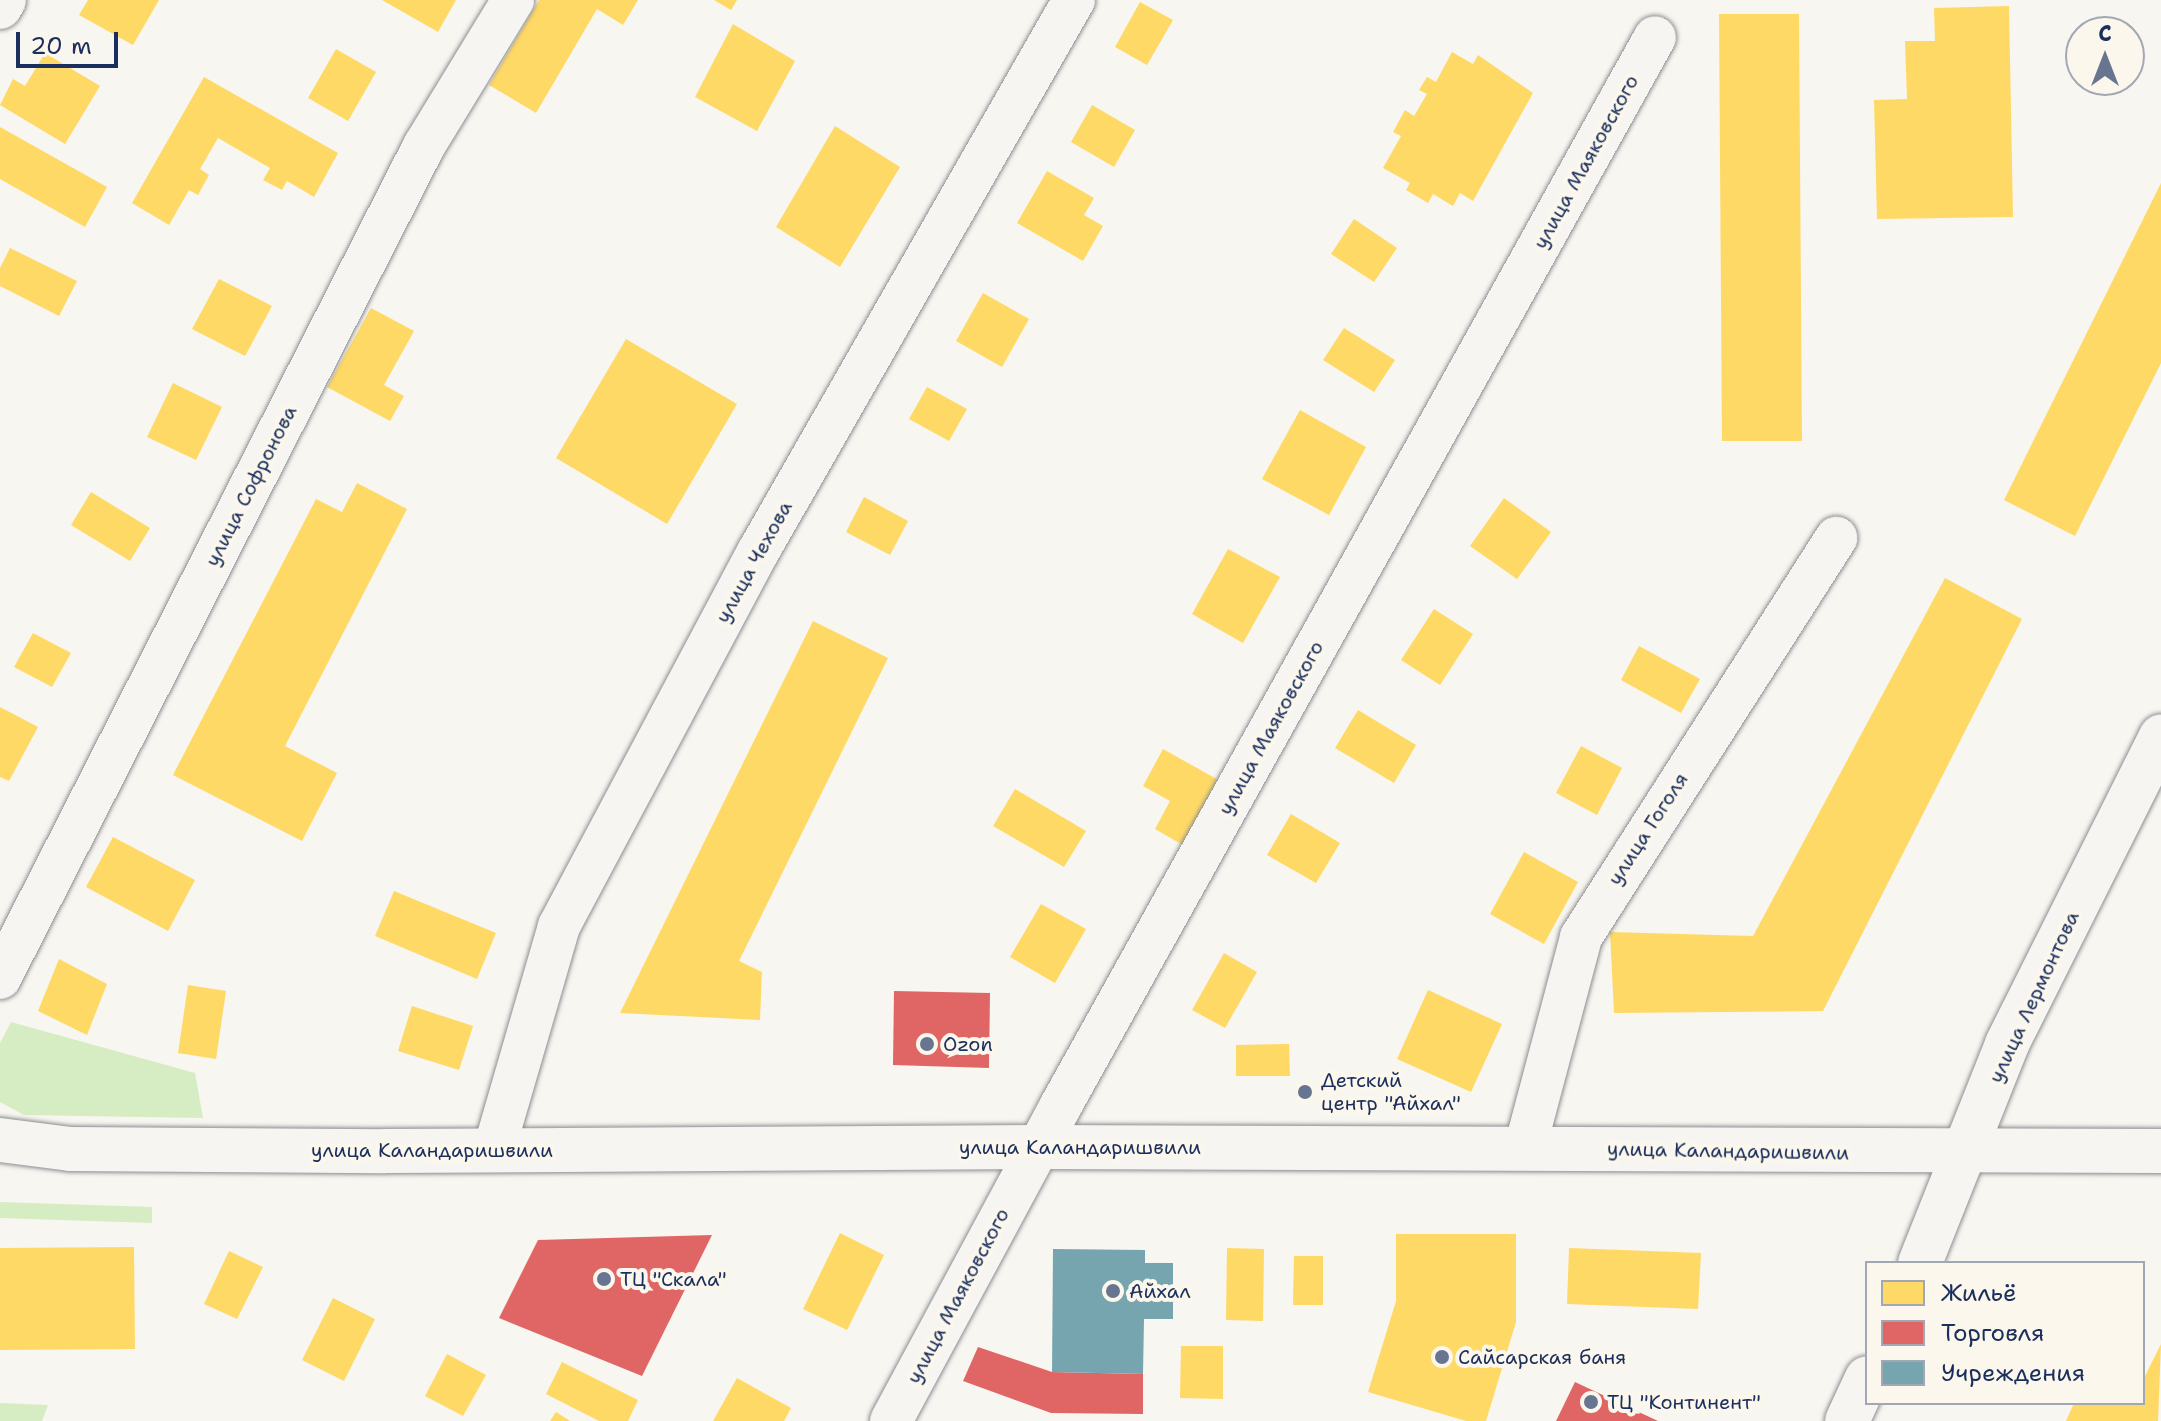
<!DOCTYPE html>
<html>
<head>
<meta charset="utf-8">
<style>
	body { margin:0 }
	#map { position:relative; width:2161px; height:1421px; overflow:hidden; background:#f8f6f0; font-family:"Shantell Sans",sans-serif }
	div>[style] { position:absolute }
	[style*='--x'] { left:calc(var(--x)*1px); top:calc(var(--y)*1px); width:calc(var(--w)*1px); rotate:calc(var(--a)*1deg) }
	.green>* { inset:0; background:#d6ecc3 }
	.homes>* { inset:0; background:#ffd966 }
	.shops>* { inset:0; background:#e06666 }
	.public>* { inset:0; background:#76a5af }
	.roads { filter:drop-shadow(0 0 2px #8b8e94) drop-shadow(0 0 2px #8b8e94) }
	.minor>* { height:42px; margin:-21px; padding:0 21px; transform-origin:21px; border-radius:21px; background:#f6f5f1 }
	.tertiary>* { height:44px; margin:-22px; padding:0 22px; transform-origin:22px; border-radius:22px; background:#f6f5f1 }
	.secondary>* { height:44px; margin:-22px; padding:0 22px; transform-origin:22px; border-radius:22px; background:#f6f5f1 }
	.primary>* { height:44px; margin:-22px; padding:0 22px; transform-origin:22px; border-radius:22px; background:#f6f5f1 }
	.dots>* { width:22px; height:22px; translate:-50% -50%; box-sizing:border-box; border:4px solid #fbf7ec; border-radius:50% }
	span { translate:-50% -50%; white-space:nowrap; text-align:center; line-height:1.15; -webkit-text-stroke:8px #fbf7ec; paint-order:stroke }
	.street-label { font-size:20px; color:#1b2f5e }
	.poi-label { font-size:20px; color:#1b2f5e }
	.left { translate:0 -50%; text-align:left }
	.legend { position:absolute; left:1865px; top:1261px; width:280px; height:144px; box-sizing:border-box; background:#fbf7ec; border:2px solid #a1a7b3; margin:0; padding:10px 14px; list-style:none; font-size:24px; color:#1b2f5e }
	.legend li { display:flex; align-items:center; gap:16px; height:40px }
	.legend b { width:40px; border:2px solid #a1a7b3 }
	.north { position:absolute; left:2065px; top:16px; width:80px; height:80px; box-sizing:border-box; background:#fbf7ec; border:2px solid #a1a7b3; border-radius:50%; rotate:0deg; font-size:22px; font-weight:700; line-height:32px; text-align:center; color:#1b2f5e }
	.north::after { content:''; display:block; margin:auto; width:28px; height:36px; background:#687591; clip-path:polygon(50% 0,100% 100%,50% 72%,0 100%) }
	.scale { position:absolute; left:16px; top:32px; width:102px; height:36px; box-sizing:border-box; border:4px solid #1b2f5e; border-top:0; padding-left:10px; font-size:24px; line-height:28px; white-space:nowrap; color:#1b2f5e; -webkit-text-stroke:6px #fbf7ec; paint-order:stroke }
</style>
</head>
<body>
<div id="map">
	<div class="green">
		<div style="clip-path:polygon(11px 1022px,195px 1073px,203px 1118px,24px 1115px,0 1102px,0 1043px)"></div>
		<div style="clip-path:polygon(0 1202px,152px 1207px,152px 1223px,0 1218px)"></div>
		<div style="clip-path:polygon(0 1403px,48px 1405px,42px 1421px,0 1421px)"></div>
	</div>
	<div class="homes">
		<div style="clip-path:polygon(88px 0,159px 0,133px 45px,79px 15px)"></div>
		<div style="clip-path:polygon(382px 0,456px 0,438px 32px)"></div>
		<div style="clip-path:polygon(539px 0,638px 0,623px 25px,597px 9px,536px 113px,489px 85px)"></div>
		<div style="clip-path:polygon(714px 0,737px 0,731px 10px)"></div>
		<div style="clip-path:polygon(1140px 2px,1173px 20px,1147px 65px,1115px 47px)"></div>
		<div style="clip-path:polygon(2009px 6px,2013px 217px,1877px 219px,1874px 100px,1907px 99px,1905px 41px,1935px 41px,1934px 8px)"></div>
		<div style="clip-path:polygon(1719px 14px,1799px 14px,1802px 441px,1722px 441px)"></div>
		<div style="clip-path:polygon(733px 24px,795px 61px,757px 131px,695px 97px)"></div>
		<div style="clip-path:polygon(336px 49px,376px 72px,348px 121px,308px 98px)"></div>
		<div style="clip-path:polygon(1452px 52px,1473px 64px,1478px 55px,1533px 93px,1473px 201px,1460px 193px,1453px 206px,1433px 194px,1428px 203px,1406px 190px,1410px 183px,1383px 168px,1401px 136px,1393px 132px,1405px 110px,1414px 116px,1427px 94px,1419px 90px,1427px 77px,1436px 82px)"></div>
		<div style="clip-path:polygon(45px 53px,100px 86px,65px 144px,0 105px,13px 79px,25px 86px)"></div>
		<div style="clip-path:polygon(204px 77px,338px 153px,314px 197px,287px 181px,282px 190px,263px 180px,270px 168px,218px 138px,200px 169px,209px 175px,198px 195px,189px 190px,169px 225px,132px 203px)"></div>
		<div style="clip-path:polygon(1092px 105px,1135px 130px,1114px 167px,1071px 142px)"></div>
		<div style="clip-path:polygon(835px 126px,900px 167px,840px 267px,776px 227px)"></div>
		<div style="clip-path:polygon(0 127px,107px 187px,85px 227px,0 179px)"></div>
		<div style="clip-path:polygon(1047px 171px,1094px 198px,1084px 215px,1103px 226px,1083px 261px,1017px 223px)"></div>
		<div style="clip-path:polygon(2161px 183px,2161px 363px,2075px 536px,2004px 500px)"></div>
		<div style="clip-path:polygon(1354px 219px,1397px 248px,1374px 282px,1331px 254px)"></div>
		<div style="clip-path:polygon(10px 248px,77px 281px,59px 316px,0 286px,0 268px)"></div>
		<div style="clip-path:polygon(219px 279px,272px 306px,245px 356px,192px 329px)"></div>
		<div style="clip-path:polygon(983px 293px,1029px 319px,1002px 367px,956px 341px)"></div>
		<div style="clip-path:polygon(371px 308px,414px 331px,384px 385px,404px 396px,390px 421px,327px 387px)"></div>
		<div style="clip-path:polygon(1344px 328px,1395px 360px,1374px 392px,1323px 360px)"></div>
		<div style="clip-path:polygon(626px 339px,737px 404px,667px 524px,556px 458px)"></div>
		<div style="clip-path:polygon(173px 383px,222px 407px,196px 460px,147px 437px)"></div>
		<div style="clip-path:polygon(927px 387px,967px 409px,949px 441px,909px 419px)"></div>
		<div style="clip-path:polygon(1300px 410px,1366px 447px,1329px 515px,1262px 479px)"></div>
		<div style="clip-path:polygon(357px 483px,407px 509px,285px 746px,337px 773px,302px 841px,173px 775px,316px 499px,342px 512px)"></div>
		<div style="clip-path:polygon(91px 492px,150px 528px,130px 561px,71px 525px)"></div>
		<div style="clip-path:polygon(864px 497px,908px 521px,890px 555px,846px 532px)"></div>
		<div style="clip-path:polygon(1504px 498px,1551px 532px,1517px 579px,1470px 546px)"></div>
		<div style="clip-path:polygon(1228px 549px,1280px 577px,1243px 643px,1192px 614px)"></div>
		<div style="clip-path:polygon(1945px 578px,2022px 619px,1823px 1011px,1614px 1013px,1610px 932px,1753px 936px)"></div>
		<div style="clip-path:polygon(1434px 609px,1473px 634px,1440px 685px,1401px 660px)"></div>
		<div style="clip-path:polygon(813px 621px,888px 658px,739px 961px,762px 972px,760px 1020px,620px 1013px)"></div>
		<div style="clip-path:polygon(33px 633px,71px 653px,52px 687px,14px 667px)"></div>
		<div style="clip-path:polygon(1639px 646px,1700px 679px,1681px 713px,1621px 680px)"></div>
		<div style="clip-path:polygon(0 707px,38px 727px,9px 781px,0 777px)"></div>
		<div style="clip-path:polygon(1358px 710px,1416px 745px,1394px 783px,1335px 748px)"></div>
		<div style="clip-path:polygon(1581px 746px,1622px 768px,1597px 815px,1556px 793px)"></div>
		<div style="clip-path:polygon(1163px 749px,1222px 782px,1186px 847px,1155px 829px,1170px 801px,1143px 786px)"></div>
		<div style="clip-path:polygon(1015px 789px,1086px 831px,1064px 867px,993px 826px)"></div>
		<div style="clip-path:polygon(1291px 814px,1340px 843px,1316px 883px,1267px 855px)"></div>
		<div style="clip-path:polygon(113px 837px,195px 880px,168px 931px,86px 887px)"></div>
		<div style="clip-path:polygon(1524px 852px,1578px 882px,1544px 944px,1490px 914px)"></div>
		<div style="clip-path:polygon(394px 891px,496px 933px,477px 979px,375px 936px)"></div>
		<div style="clip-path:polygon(1041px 904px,1086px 929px,1055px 983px,1010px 957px)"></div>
		<div style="clip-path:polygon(1224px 953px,1257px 972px,1225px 1028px,1192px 1010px)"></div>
		<div style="clip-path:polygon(59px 959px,107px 984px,87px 1035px,38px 1011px)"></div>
		<div style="clip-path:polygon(188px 985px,226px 991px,216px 1059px,178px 1053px)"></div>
		<div style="clip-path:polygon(1428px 990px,1502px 1024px,1471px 1092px,1397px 1059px)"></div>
		<div style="clip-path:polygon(412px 1006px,473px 1026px,459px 1070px,398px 1051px)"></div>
		<div style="clip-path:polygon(1289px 1044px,1290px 1076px,1236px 1076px,1236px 1045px)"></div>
		<div style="clip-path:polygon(840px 1233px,884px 1255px,847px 1330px,803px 1309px)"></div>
		<div style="clip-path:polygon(1396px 1234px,1516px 1234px,1516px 1322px,1486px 1421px,1466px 1421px,1368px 1392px,1396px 1301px)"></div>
		<div style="clip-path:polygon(134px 1247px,135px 1349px,0 1350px,0 1248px)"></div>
		<div style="clip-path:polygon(1227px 1248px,1264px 1249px,1263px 1321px,1226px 1320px)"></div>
		<div style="clip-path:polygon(1569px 1248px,1701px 1253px,1698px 1309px,1567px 1304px)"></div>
		<div style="clip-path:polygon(229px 1251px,263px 1267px,237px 1319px,204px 1304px)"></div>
		<div style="clip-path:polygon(1294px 1256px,1323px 1256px,1323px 1305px,1293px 1305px)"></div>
		<div style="clip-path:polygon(333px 1298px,375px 1319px,344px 1381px,302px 1360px)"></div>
		<div style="clip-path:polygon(2161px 1344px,2158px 1421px,2066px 1421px,2074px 1403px,2143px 1403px,2143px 1380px)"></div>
		<div style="clip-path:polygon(1181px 1346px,1223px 1346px,1223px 1399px,1180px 1398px)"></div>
		<div style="clip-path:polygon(447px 1354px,486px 1375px,463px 1416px,425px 1396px)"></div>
		<div style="clip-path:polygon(562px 1362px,638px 1400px,628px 1421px,599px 1421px,546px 1394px)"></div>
		<div style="clip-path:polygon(737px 1378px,791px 1408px,784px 1421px,713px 1421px)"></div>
		<div style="clip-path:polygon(556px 1412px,570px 1421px,550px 1421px)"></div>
	</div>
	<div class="shops">
		<div style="clip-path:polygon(894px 991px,990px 993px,989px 1068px,893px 1065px)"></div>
		<div style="clip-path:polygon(712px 1235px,642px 1376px,499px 1318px,538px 1240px)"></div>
		<div style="clip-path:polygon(978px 1347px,1052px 1372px,1143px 1374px,1143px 1414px,1051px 1413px,963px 1381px)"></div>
		<div style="clip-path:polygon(1575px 1382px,1658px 1421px,1556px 1421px)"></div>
	</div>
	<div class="public">
		<div style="clip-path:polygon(1053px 1249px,1145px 1250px,1145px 1263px,1173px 1263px,1173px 1319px,1144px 1319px,1143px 1374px,1052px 1372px)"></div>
	</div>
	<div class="roads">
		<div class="minor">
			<div style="--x:0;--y:978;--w:934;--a:-63"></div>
			<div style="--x:424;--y:146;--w:171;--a:-58.6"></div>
			<div style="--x:1525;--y:1148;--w:218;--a:-75.1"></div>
			<div style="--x:1581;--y:937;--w:474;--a:-57.4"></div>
			<div style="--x:494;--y:1150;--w:233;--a:-73.8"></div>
			<div style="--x:559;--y:926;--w:424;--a:-62"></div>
			<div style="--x:758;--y:552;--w:636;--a:-60.21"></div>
			<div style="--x:891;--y:1421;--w:357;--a:-61.7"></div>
			<div style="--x:1060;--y:1107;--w:1224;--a:-60.92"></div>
		</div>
		<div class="tertiary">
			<div style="--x:0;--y:1140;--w:71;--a:7.3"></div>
			<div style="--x:70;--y:1149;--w:315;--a:0.4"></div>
			<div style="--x:385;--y:1151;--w:653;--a:-0.35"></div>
			<div style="--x:1038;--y:1147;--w:1123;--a:0.2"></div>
		</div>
		<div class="secondary">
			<div style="--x:0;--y:7;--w:8;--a:-60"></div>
		</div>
		<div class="primary">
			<div style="--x:1920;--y:1263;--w:236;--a:-68.3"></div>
			<div style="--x:2007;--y:1044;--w:344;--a:-63.4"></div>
			<div style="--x:1847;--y:1421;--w:47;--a:-65.1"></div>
		</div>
	</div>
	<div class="dots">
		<div style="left:927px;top:1044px;background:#687591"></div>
		<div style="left:1305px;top:1092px;background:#687591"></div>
		<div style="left:604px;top:1279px;background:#687591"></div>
		<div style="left:1113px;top:1291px;background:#687591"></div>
		<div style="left:1442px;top:1357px;background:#687591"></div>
		<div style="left:1591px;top:1402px;background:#687591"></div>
	</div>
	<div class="street-label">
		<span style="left:1586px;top:162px;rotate:-61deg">улица Маяковского</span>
		<span style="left:251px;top:486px;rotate:-63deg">улица Софронова</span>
		<span style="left:754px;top:562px;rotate:-61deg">улица Чехова</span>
		<span style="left:1271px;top:728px;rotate:-61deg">улица Маяковского</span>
		<span style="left:1648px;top:829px;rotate:-57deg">улица Гоголя</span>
		<span style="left:2034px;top:997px;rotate:-65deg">улица Лермонтова</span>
		<span style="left:1080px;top:1147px">улица Каландаришвили</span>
		<span style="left:432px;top:1150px">улица Каландаришвили</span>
		<span style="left:1728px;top:1151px;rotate:1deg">улица Каландаришвили</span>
		<span style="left:958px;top:1296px;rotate:-62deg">улица Маяковского</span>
	</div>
	<div class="poi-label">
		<span class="left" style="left:943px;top:1044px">Ozon</span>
		<span class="left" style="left:1321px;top:1092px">Детский<br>центр "Айхал"</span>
		<span class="left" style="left:620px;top:1279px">ТЦ "Скала"</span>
		<span class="left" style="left:1129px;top:1291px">Айхал</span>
		<span class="left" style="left:1458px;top:1357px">Сайсарская баня</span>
		<span class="left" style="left:1607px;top:1402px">ТЦ "Континент"</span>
	</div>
	<ul class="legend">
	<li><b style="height:22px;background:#ffd966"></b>Жильё</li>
	<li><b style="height:22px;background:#e06666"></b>Торговля</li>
	<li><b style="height:22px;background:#76a5af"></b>Учреждения</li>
	</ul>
	<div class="north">С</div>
	<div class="scale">20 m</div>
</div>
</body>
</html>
